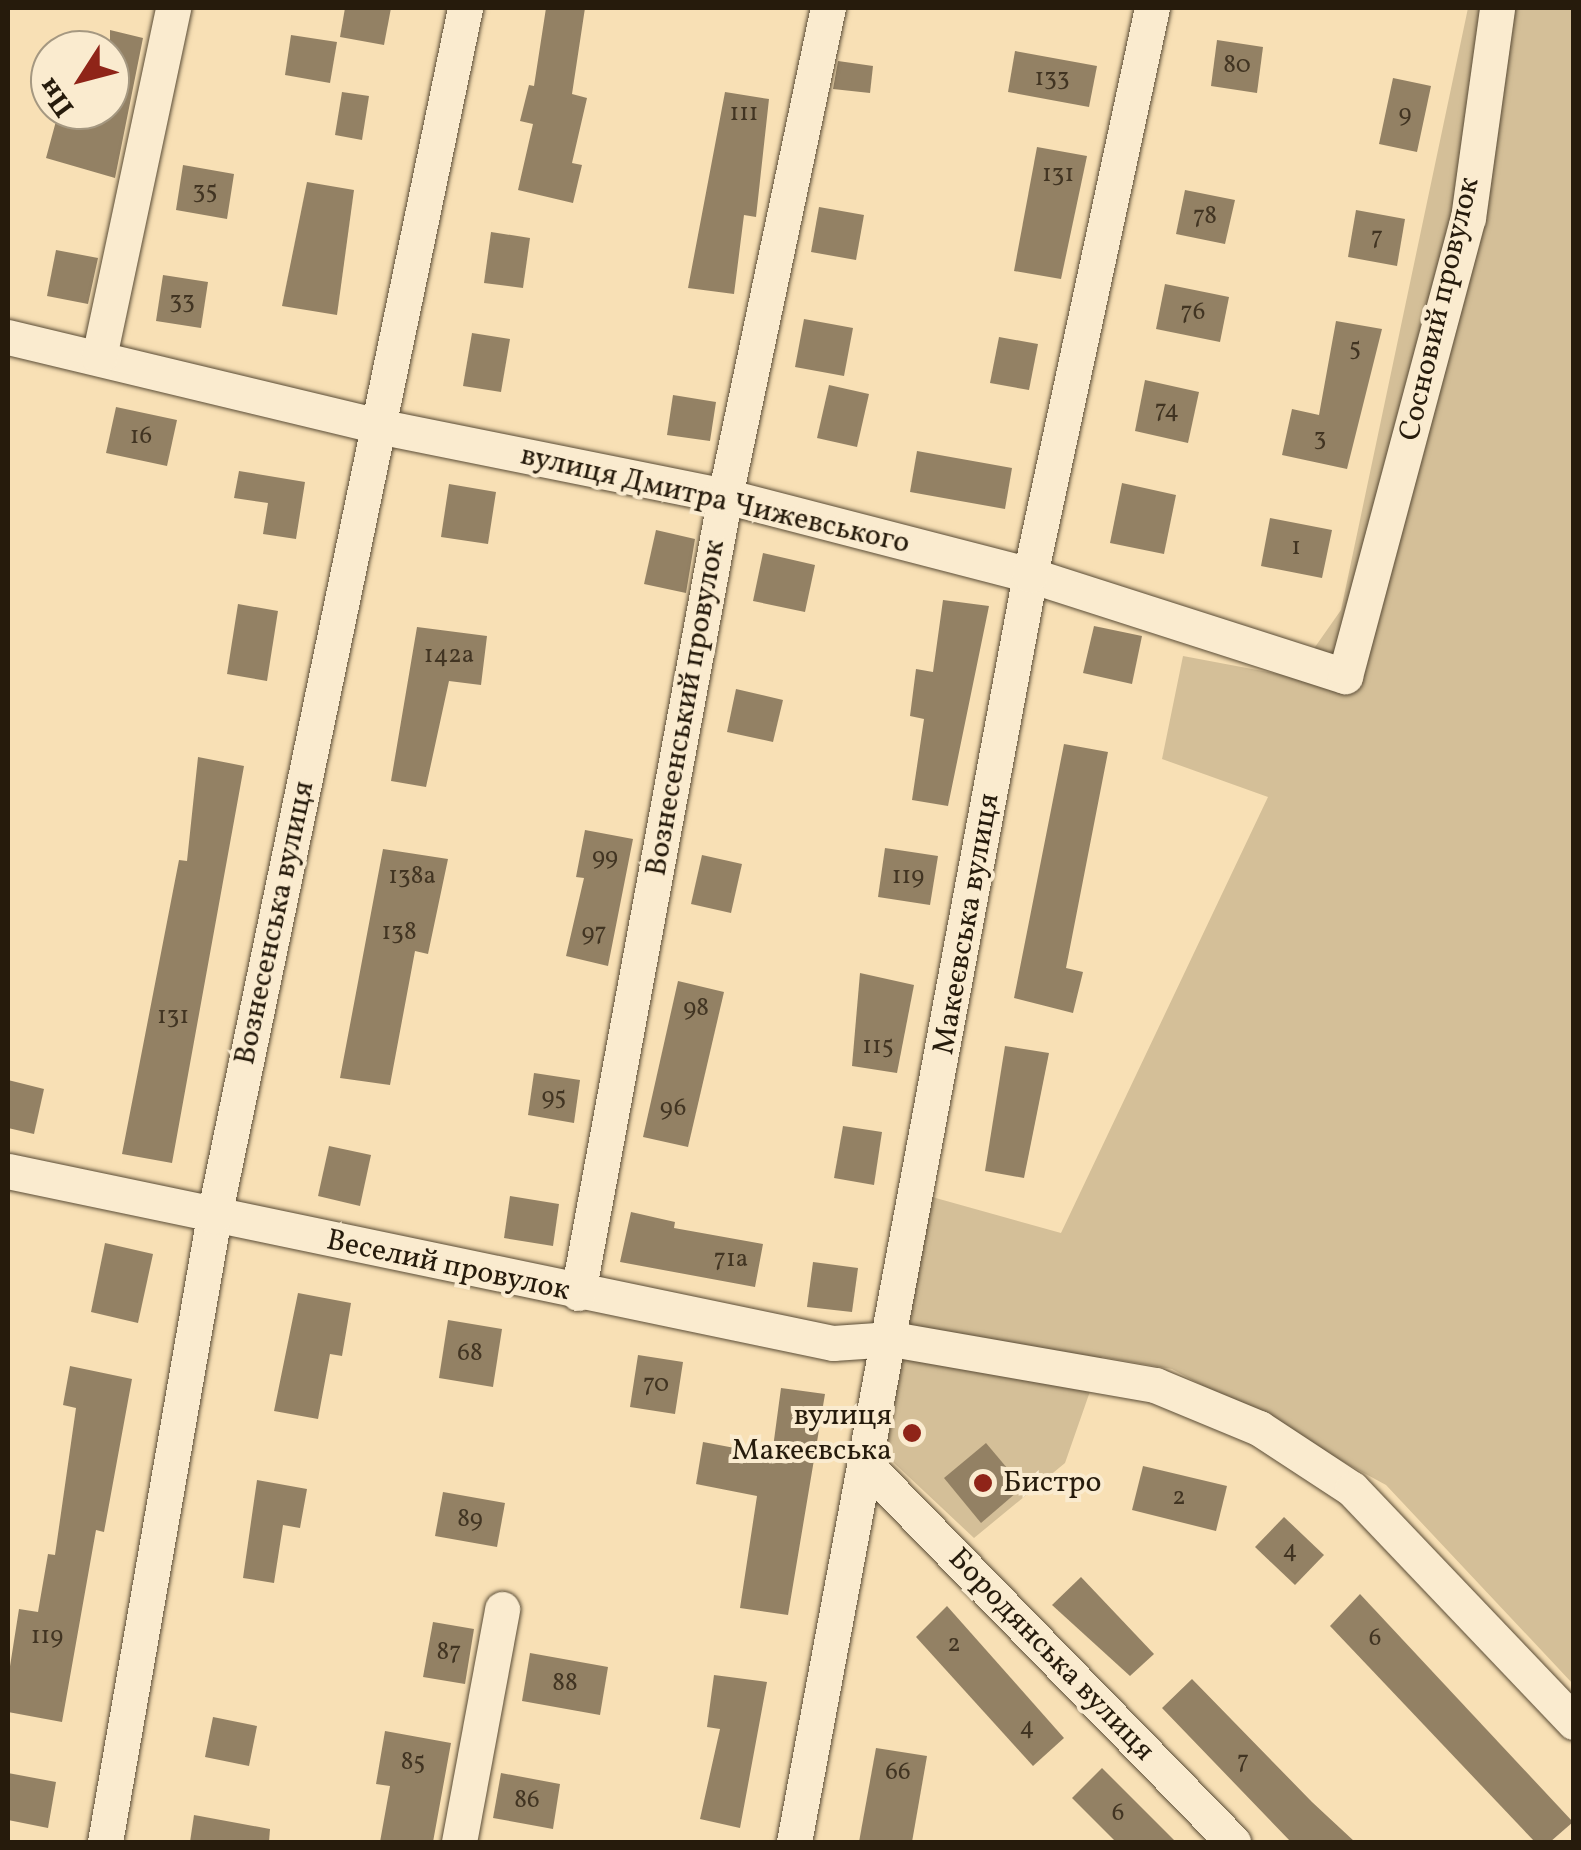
<!DOCTYPE html>
<html>
<head>
<meta charset="utf-8">
<style>
	body { margin:0 }
	#map { position:relative; width:1581px; height:1850px; overflow:hidden; background:#f8e0b5; font-family:Vollkorn,serif }
	div>[style] { position:absolute }
	[style*='--x'] { left:calc(var(--x)*1px); top:calc(var(--y)*1px); width:calc(var(--w)*1px); rotate:calc(var(--a)*1deg) }
	.green>* { inset:0; background:#d4bf98 }
	.building>* { inset:0; background:#938164 }
	.roads { filter:drop-shadow(0 0 2px #5a4c36) drop-shadow(0 0 2px #5a4c36) }
	.minor>* { height:35px; margin:-17.5px; padding:0 17.5px; transform-origin:17.5px; border-radius:17.5px; background:#faebcf }
	.dots>* { width:28px; height:28px; translate:-50% -50%; box-sizing:border-box; border:5px solid #faebcf; border-radius:50% }
	span { translate:-50% -50%; white-space:nowrap; text-align:center; line-height:1.15; -webkit-text-stroke:8px #faebcf; paint-order:stroke }
	.number-label { font-size:25px; color:#413422 }
	.number-label span { -webkit-text-stroke-width:0 }
	.street-label { font-size:30px; color:#261b0c }
	.poi-label { font-size:30px; color:#261b0c }
	.right { translate:-100% -50%; text-align:right }
	.left { translate:0 -50%; text-align:left }
	.frame { position:absolute; inset:0; border:10px solid #261b0c; pointer-events:none }
	.north { position:absolute; left:30px; top:30px; width:100px; height:100px; box-sizing:border-box; background:#faebcf; border:2px solid #a59881; border-radius:50%; rotate:234deg; font-size:28px; font-weight:700; line-height:40px; text-align:center; color:#261b0c }
	.north::after { content:''; display:block; margin:auto; width:35px; height:45px; background:#8f2418; clip-path:polygon(50% 0,100% 100%,50% 72%,0 100%) }
</style>
</head>
<body>
<div id="map">
	<div class="green">
		<div style="clip-path:polygon(1468px 8px,1573px 8px,1573px 1684px,1386px 1485px,1172px 1369px,1102px 1357px,1065px 1463px,974px 1538px,877px 1447px,925px 1195px,1061px 1233px,1268px 797px,1162px 759px,1183px 656px,1294px 677px,1341px 610px)"></div>
	</div>
	<div class="building">
		<div style="clip-path:polygon(345px 8px,391px 8px,384px 45px,340px 37px)"></div>
		<div style="clip-path:polygon(546px 8px,585px 8px,572px 94px,587px 98px,572px 163px,582px 165px,573px 203px,518px 190px,533px 124px,520px 121px,529px 85px,534px 86px)"></div>
		<div style="clip-path:polygon(110px 30px,143px 38px,115px 178px,46px 158px,59px 110px,110px 110px)"></div>
		<div style="clip-path:polygon(291px 35px,337px 42px,330px 83px,285px 75px)"></div>
		<div style="clip-path:polygon(1217px 40px,1263px 47px,1257px 93px,1211px 86px)"></div>
		<div style="clip-path:polygon(1015px 51px,1097px 66px,1089px 107px,1008px 92px)"></div>
		<div style="clip-path:polygon(838px 61px,873px 66px,870px 93px,833px 89px)"></div>
		<div style="clip-path:polygon(1393px 78px,1431px 86px,1417px 152px,1379px 144px)"></div>
		<div style="clip-path:polygon(342px 92px,369px 96px,362px 140px,335px 135px)"></div>
		<div style="clip-path:polygon(725px 92px,769px 99px,756px 217px,744px 215px,734px 294px,688px 288px)"></div>
		<div style="clip-path:polygon(1037px 147px,1087px 156px,1061px 279px,1014px 271px)"></div>
		<div style="clip-path:polygon(183px 165px,234px 174px,227px 219px,176px 210px)"></div>
		<div style="clip-path:polygon(307px 182px,354px 190px,337px 315px,282px 306px)"></div>
		<div style="clip-path:polygon(1185px 190px,1235px 200px,1225px 244px,1176px 234px)"></div>
		<div style="clip-path:polygon(819px 207px,864px 215px,856px 260px,811px 252px)"></div>
		<div style="clip-path:polygon(1356px 210px,1405px 219px,1397px 266px,1348px 257px)"></div>
		<div style="clip-path:polygon(491px 232px,530px 238px,523px 288px,484px 283px)"></div>
		<div style="clip-path:polygon(56px 250px,98px 258px,88px 304px,47px 296px)"></div>
		<div style="clip-path:polygon(163px 275px,208px 282px,201px 328px,156px 321px)"></div>
		<div style="clip-path:polygon(1165px 284px,1229px 297px,1220px 342px,1156px 329px)"></div>
		<div style="clip-path:polygon(804px 319px,853px 328px,844px 376px,795px 367px)"></div>
		<div style="clip-path:polygon(1336px 321px,1382px 329px,1347px 469px,1282px 455px,1292px 409px,1319px 415px)"></div>
		<div style="clip-path:polygon(472px 333px,510px 339px,501px 392px,463px 386px)"></div>
		<div style="clip-path:polygon(999px 337px,1038px 344px,1029px 390px,990px 383px)"></div>
		<div style="clip-path:polygon(1145px 380px,1199px 392px,1188px 443px,1135px 431px)"></div>
		<div style="clip-path:polygon(829px 385px,869px 394px,857px 447px,817px 438px)"></div>
		<div style="clip-path:polygon(673px 395px,716px 402px,710px 441px,667px 435px)"></div>
		<div style="clip-path:polygon(116px 407px,177px 420px,167px 466px,106px 453px)"></div>
		<div style="clip-path:polygon(917px 451px,1012px 468px,1005px 509px,910px 492px)"></div>
		<div style="clip-path:polygon(239px 471px,305px 482px,296px 539px,263px 534px,268px 503px,234px 498px)"></div>
		<div style="clip-path:polygon(1122px 483px,1176px 495px,1164px 554px,1110px 543px)"></div>
		<div style="clip-path:polygon(449px 484px,496px 492px,488px 544px,441px 537px)"></div>
		<div style="clip-path:polygon(1270px 518px,1332px 530px,1322px 578px,1261px 566px)"></div>
		<div style="clip-path:polygon(656px 530px,695px 539px,686px 593px,644px 584px)"></div>
		<div style="clip-path:polygon(763px 553px,815px 565px,805px 612px,753px 601px)"></div>
		<div style="clip-path:polygon(943px 600px,989px 606px,948px 806px,912px 800px,924px 719px,910px 716px,916px 669px,933px 672px)"></div>
		<div style="clip-path:polygon(238px 604px,278px 611px,267px 681px,227px 674px)"></div>
		<div style="clip-path:polygon(1094px 626px,1142px 636px,1132px 684px,1083px 673px)"></div>
		<div style="clip-path:polygon(417px 627px,487px 636px,481px 685px,449px 681px,426px 787px,391px 781px)"></div>
		<div style="clip-path:polygon(736px 689px,783px 700px,773px 742px,727px 732px)"></div>
		<div style="clip-path:polygon(1064px 744px,1108px 752px,1066px 968px,1083px 972px,1073px 1013px,1014px 998px)"></div>
		<div style="clip-path:polygon(198px 757px,244px 766px,172px 1163px,122px 1154px,179px 860px,187px 861px)"></div>
		<div style="clip-path:polygon(585px 830px,633px 839px,608px 966px,566px 956px,584px 878px,576px 877px)"></div>
		<div style="clip-path:polygon(885px 848px,938px 856px,930px 905px,878px 897px)"></div>
		<div style="clip-path:polygon(383px 849px,448px 859px,428px 954px,415px 951px,390px 1085px,340px 1078px)"></div>
		<div style="clip-path:polygon(702px 855px,742px 864px,731px 913px,691px 904px)"></div>
		<div style="clip-path:polygon(860px 973px,914px 985px,897px 1073px,852px 1066px)"></div>
		<div style="clip-path:polygon(678px 981px,724px 992px,688px 1147px,643px 1137px)"></div>
		<div style="clip-path:polygon(1005px 1046px,1049px 1053px,1024px 1178px,985px 1171px)"></div>
		<div style="clip-path:polygon(534px 1073px,580px 1080px,574px 1123px,528px 1115px)"></div>
		<div style="clip-path:polygon(8px 1080px,44px 1089px,34px 1134px,8px 1128px)"></div>
		<div style="clip-path:polygon(843px 1126px,882px 1132px,874px 1185px,834px 1178px)"></div>
		<div style="clip-path:polygon(329px 1146px,371px 1155px,360px 1206px,318px 1196px)"></div>
		<div style="clip-path:polygon(510px 1196px,559px 1204px,553px 1246px,504px 1238px)"></div>
		<div style="clip-path:polygon(631px 1212px,675px 1222px,674px 1228px,763px 1244px,755px 1287px,620px 1262px)"></div>
		<div style="clip-path:polygon(105px 1243px,153px 1254px,138px 1323px,91px 1312px)"></div>
		<div style="clip-path:polygon(813px 1262px,858px 1268px,852px 1312px,807px 1307px)"></div>
		<div style="clip-path:polygon(298px 1293px,351px 1303px,342px 1356px,330px 1354px,318px 1419px,274px 1411px)"></div>
		<div style="clip-path:polygon(448px 1320px,502px 1329px,493px 1387px,439px 1378px)"></div>
		<div style="clip-path:polygon(638px 1355px,683px 1362px,675px 1414px,630px 1407px)"></div>
		<div style="clip-path:polygon(70px 1366px,132px 1379px,104px 1532px,96px 1530px,62px 1722px,8px 1712px,8px 1679px,19px 1609px,38px 1612px,48px 1554px,55px 1555px,76px 1408px,63px 1405px)"></div>
		<div style="clip-path:polygon(781px 1388px,825px 1394px,788px 1615px,740px 1608px,757px 1496px,696px 1484px,703px 1442px,772px 1455px)"></div>
		<div style="clip-path:polygon(986px 1443px,1023px 1487px,981px 1523px,944px 1478px)"></div>
		<div style="clip-path:polygon(1143px 1466px,1227px 1486px,1216px 1531px,1132px 1510px)"></div>
		<div style="clip-path:polygon(257px 1480px,307px 1489px,300px 1528px,283px 1525px,274px 1583px,243px 1578px)"></div>
		<div style="clip-path:polygon(443px 1492px,505px 1503px,497px 1547px,435px 1536px)"></div>
		<div style="clip-path:polygon(1284px 1517px,1324px 1555px,1295px 1585px,1255px 1547px)"></div>
		<div style="clip-path:polygon(1081px 1577px,1154px 1654px,1130px 1676px,1052px 1605px)"></div>
		<div style="clip-path:polygon(1360px 1594px,1573px 1822px,1550px 1842px,1535px 1842px,1330px 1626px)"></div>
		<div style="clip-path:polygon(947px 1606px,1064px 1738px,1033px 1766px,916px 1637px)"></div>
		<div style="clip-path:polygon(433px 1622px,474px 1629px,465px 1684px,423px 1677px)"></div>
		<div style="clip-path:polygon(530px 1653px,608px 1667px,600px 1715px,522px 1701px)"></div>
		<div style="clip-path:polygon(714px 1675px,767px 1682px,740px 1828px,700px 1819px,720px 1729px,707px 1727px)"></div>
		<div style="clip-path:polygon(1192px 1679px,1312px 1802px,1355px 1842px,1291px 1842px,1162px 1708px)"></div>
		<div style="clip-path:polygon(213px 1717px,257px 1726px,249px 1766px,205px 1757px)"></div>
		<div style="clip-path:polygon(385px 1731px,451px 1743px,433px 1842px,380px 1842px,390px 1786px,376px 1784px)"></div>
		<div style="clip-path:polygon(876px 1748px,927px 1756px,912px 1842px,859px 1842px)"></div>
		<div style="clip-path:polygon(1102px 1768px,1176px 1842px,1116px 1842px,1072px 1798px)"></div>
		<div style="clip-path:polygon(8px 1773px,56px 1782px,48px 1828px,8px 1820px)"></div>
		<div style="clip-path:polygon(501px 1773px,560px 1784px,553px 1829px,493px 1818px)"></div>
		<div style="clip-path:polygon(194px 1815px,270px 1829px,269px 1842px,190px 1842px)"></div>
	</div>
	<div class="roads">
		<div class="minor">
			<div style="--x:8;--y:337;--w:381;--a:13.5"></div>
			<div style="--x:378;--y:426;--w:354;--a:11.4"></div>
			<div style="--x:725;--y:496;--w:315;--a:14.5"></div>
			<div style="--x:1030;--y:575;--w:331;--a:17.8"></div>
			<div style="--x:1345;--y:676;--w:474;--a:-75"></div>
			<div style="--x:1468;--y:218;--w:212;--a:-82.1"></div>
			<div style="--x:99;--y:357;--w:357;--a:-78"></div>
			<div style="--x:8;--y:1171;--w:843;--a:11.78"></div>
			<div style="--x:833;--y:1343;--w:59;--a:-3.9"></div>
			<div style="--x:892;--y:1339;--w:267;--a:9.9"></div>
			<div style="--x:1155;--y:1385;--w:113;--a:22.5"></div>
			<div style="--x:1259;--y:1428;--w:111;--a:33.3"></div>
			<div style="--x:1352;--y:1489;--w:322;--a:46.4"></div>
			<div style="--x:578;--y:1293;--w:810;--a:-79.55"></div>
			<div style="--x:725;--y:496;--w:499;--a:-78.1"></div>
			<div style="--x:869;--y:1468;--w:522;--a:45.78"></div>
			<div style="--x:105;--y:1842;--w:635;--a:-80.12"></div>
			<div style="--x:214;--y:1216;--w:1234;--a:-78.26"></div>
			<div style="--x:459;--y:1842;--w:237;--a:-79.5"></div>
			<div style="--x:794;--y:1842;--w:1289;--a:-79.45"></div>
			<div style="--x:1030;--y:575;--w:580;--a:-77.86"></div>
		</div>
	</div>
	<div class="dots">
		<div style="left:912px;top:1433px;background:#8f2418"></div>
		<div style="left:983px;top:1483px;background:#8f2418"></div>
	</div>
	<div class="number-label">
		<span style="left:1237px;top:66px">80</span>
		<span style="left:1052px;top:79px">133</span>
		<span style="left:744px;top:114px">111</span>
		<span style="left:1405px;top:115px">9</span>
		<span style="left:1058px;top:175px">131</span>
		<span style="left:205px;top:192px">35</span>
		<span style="left:1205px;top:217px">78</span>
		<span style="left:1377px;top:238px">7</span>
		<span style="left:182px;top:302px">33</span>
		<span style="left:1193px;top:313px">76</span>
		<span style="left:1355px;top:349px">5</span>
		<span style="left:1167px;top:411px">74</span>
		<span style="left:141px;top:437px">16</span>
		<span style="left:1320px;top:439px">3</span>
		<span style="left:1296px;top:548px">1</span>
		<span style="left:449px;top:656px">142а</span>
		<span style="left:605px;top:858px">99</span>
		<span style="left:412px;top:877px">138а</span>
		<span style="left:908px;top:877px">119</span>
		<span style="left:399px;top:933px">138</span>
		<span style="left:594px;top:934px">97</span>
		<span style="left:696px;top:1009px">98</span>
		<span style="left:173px;top:1017px">131</span>
		<span style="left:878px;top:1047px">115</span>
		<span style="left:554px;top:1098px">95</span>
		<span style="left:673px;top:1109px">96</span>
		<span style="left:731px;top:1260px">71а</span>
		<span style="left:470px;top:1354px">68</span>
		<span style="left:656px;top:1385px">70</span>
		<span style="left:1179px;top:1498px">2</span>
		<span style="left:470px;top:1520px">89</span>
		<span style="left:1290px;top:1551px">4</span>
		<span style="left:47px;top:1637px">119</span>
		<span style="left:1375px;top:1639px">6</span>
		<span style="left:954px;top:1645px">2</span>
		<span style="left:449px;top:1653px">87</span>
		<span style="left:565px;top:1684px">88</span>
		<span style="left:1027px;top:1728px">4</span>
		<span style="left:1243px;top:1762px">7</span>
		<span style="left:413px;top:1763px">85</span>
		<span style="left:898px;top:1773px">66</span>
		<span style="left:527px;top:1801px">86</span>
		<span style="left:1118px;top:1814px">6</span>
	</div>
	<div class="street-label">
		<span style="left:1440px;top:309px;rotate:-77deg">Сосновий провулок</span>
		<span style="left:715px;top:500px;rotate:13deg">вулиця Дмитра Чижевського</span>
		<span style="left:686px;top:708px;rotate:-80deg">Вознесенський провулок</span>
		<span style="left:275px;top:923px;rotate:-78deg">Вознесенська вулиця</span>
		<span style="left:967px;top:924px;rotate:-80deg">Макеєвська вулиця</span>
		<span style="left:448px;top:1266px;rotate:12deg">Веселий провулок</span>
		<span style="left:1051px;top:1655px;rotate:46deg">Бородянська вулиця</span>
	</div>
	<div class="poi-label">
		<span class="right" style="left:892px;top:1433px">вулиця<br>Макеєвська</span>
		<span class="left" style="left:1003px;top:1483px">Бистро</span>
	</div>
	<div class="frame"></div>
	<div class="north">Пн</div>
</div>
</body>
</html>
